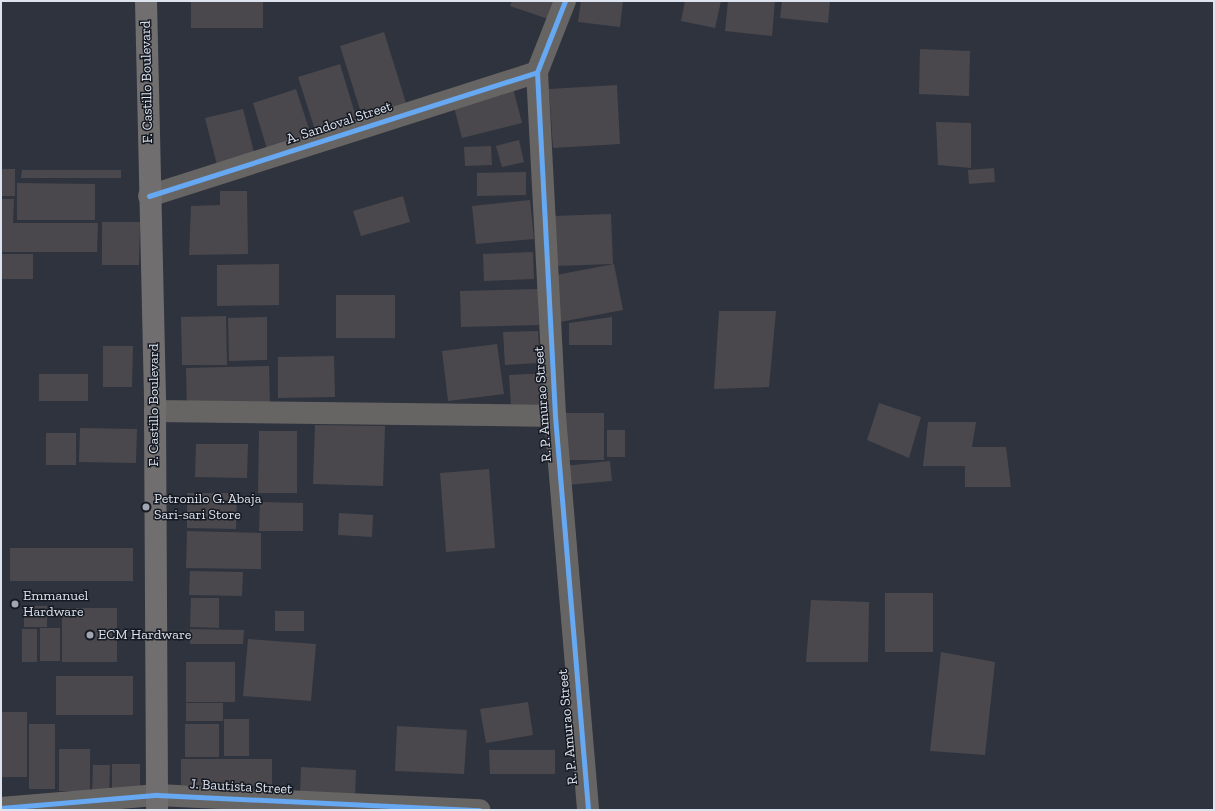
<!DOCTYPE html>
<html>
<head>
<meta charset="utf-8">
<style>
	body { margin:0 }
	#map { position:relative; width:1215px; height:811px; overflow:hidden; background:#2e333e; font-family:"Zilla Slab",serif }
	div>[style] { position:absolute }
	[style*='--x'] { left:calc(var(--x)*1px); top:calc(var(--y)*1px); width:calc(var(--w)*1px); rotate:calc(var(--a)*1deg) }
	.building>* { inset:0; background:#4a484c }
	.minor>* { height:22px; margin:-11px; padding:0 11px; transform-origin:11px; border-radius:11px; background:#676464 }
	.major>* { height:22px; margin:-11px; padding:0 11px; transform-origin:11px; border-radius:11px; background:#706e6f }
	.cycleway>* { height:5px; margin:-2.5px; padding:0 2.5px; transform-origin:2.5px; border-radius:2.5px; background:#66a8f1 }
	.dots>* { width:11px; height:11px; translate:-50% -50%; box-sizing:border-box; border:2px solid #151921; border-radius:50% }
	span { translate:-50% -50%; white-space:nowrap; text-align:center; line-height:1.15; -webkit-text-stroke:3px #151921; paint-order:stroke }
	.street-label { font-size:14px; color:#dde3ef }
	.poi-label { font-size:14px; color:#dde3ef }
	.left { translate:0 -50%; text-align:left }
	.frame { position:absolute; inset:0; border:2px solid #dde3ef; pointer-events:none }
</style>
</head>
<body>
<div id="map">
	<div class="building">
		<div style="clip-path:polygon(191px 1px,263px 1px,263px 28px,191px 28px)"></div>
		<div style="clip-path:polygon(512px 1px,557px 1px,551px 20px,510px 6px)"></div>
		<div style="clip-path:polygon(581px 1px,623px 1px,620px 27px,578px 22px)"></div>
		<div style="clip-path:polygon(685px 1px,721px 1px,715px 28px,681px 21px)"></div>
		<div style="clip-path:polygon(728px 1px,775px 1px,772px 36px,725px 31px)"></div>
		<div style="clip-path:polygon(782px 1px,830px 1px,828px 23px,780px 18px)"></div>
		<div style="clip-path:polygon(384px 32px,406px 103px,362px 116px,340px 46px)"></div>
		<div style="clip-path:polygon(920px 49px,970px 51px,969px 96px,919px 94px)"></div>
		<div style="clip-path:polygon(340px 64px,356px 117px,315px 130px,298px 77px)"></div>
		<div style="clip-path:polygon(617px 85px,620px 144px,553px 148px,549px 89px)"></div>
		<div style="clip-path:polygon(513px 88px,522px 123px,462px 138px,453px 103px)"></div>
		<div style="clip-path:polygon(296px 89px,312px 138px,268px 152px,253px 103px)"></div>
		<div style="clip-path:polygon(243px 109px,255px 156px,217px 165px,205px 118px)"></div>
		<div style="clip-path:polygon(936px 122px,971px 123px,971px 168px,938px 165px)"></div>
		<div style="clip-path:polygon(519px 140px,524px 162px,502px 167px,496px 146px)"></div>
		<div style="clip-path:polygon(491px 146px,492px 165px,465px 166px,464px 147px)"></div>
		<div style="clip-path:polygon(994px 168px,995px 182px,969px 184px,968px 170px)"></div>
		<div style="clip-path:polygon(1px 169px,15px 169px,15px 196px,1px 196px)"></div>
		<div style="clip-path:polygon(22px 170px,121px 170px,121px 178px,21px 178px)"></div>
		<div style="clip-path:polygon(526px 172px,526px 195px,477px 196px,477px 173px)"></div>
		<div style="clip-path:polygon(17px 183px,95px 184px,95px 220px,17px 220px)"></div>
		<div style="clip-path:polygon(220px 191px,247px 191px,248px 254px,189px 255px,191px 206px,220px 205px)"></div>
		<div style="clip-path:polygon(403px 196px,410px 222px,361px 236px,353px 211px)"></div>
		<div style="clip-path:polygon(1px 199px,14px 199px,13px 223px,98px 223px,97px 252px,1px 252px)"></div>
		<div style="clip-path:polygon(530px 200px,534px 239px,476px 244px,472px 206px)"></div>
		<div style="clip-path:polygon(611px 214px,613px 264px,555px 266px,553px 216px)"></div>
		<div style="clip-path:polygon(102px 222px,140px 222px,139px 265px,102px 265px)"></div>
		<div style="clip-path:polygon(533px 252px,534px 279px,484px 281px,483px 254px)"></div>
		<div style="clip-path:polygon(2px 254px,33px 254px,33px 279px,2px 279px)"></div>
		<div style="clip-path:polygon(279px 264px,279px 305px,217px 306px,217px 265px)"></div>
		<div style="clip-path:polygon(614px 264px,623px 310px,560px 322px,551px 276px)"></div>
		<div style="clip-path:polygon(538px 289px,539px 325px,461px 327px,460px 291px)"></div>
		<div style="clip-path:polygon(336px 295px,395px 295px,395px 338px,336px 338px)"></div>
		<div style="clip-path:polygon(719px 311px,776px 311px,769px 387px,714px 389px)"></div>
		<div style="clip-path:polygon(226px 316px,227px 365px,182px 365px,181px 317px)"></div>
		<div style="clip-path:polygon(267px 317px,267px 360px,229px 361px,228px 318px)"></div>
		<div style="clip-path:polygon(612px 317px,612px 345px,569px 345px,569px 323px)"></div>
		<div style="clip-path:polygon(538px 331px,540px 363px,505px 365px,503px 332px)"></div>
		<div style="clip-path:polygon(497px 344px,504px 394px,448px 401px,442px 351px)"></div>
		<div style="clip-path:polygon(103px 346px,133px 346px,132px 387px,103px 387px)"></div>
		<div style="clip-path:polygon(334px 356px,335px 397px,278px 398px,278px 357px)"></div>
		<div style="clip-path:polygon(269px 366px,270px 407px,187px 409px,186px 368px)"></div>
		<div style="clip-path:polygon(548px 373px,551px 405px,511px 407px,509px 375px)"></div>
		<div style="clip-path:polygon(39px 374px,88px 374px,88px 401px,39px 401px)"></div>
		<div style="clip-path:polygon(879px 403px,921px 417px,909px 458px,867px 440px)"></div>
		<div style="clip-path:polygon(566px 413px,604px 413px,604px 460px,566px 460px)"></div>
		<div style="clip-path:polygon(928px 422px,976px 422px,972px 447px,1006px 447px,1011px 487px,965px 487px,965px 466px,923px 466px)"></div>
		<div style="clip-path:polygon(315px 425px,385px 426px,383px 486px,313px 484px)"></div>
		<div style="clip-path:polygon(80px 428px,137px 429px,136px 463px,79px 462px)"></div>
		<div style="clip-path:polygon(607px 430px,625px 430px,625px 457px,607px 457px)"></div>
		<div style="clip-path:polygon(259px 431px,297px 431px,297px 493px,258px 493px)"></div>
		<div style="clip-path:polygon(46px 433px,76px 433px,76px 465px,46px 465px)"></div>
		<div style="clip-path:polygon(196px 444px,248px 444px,247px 478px,195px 477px)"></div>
		<div style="clip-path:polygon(610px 461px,612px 481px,567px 485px,565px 466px)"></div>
		<div style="clip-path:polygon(489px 469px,495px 548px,446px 552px,440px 473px)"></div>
		<div style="clip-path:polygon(187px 493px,237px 493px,236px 529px,187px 528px)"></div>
		<div style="clip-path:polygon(260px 502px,303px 503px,303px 531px,259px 531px)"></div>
		<div style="clip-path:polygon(339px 513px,373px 515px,372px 537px,338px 535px)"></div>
		<div style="clip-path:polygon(187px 531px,261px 533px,261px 569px,186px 568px)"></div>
		<div style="clip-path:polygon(10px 548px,133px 548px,133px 581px,10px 581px)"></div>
		<div style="clip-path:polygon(190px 571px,243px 572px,242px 596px,189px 595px)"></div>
		<div style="clip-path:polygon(885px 593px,933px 593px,933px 652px,885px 652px)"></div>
		<div style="clip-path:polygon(191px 598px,219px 598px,219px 628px,190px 627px)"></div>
		<div style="clip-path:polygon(811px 600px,869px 602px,868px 662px,806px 662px)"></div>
		<div style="clip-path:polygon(24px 606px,47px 606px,47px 627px,24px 627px)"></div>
		<div style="clip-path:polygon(62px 608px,117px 608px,117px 662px,62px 662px)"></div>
		<div style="clip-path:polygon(275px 611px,304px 611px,304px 631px,275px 631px)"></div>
		<div style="clip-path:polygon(40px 628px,60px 628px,60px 661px,40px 661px)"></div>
		<div style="clip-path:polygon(22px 629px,37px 629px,37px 662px,22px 662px)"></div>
		<div style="clip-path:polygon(190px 629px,244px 630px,243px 644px,190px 644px)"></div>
		<div style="clip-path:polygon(248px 639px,316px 644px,311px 701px,243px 696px)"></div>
		<div style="clip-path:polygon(941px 652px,995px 662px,985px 755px,930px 751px)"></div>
		<div style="clip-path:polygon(186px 662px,235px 662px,235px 702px,186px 702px)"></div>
		<div style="clip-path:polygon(56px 676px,133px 676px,133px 715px,56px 715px)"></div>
		<div style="clip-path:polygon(528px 702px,533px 735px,486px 743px,480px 709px)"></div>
		<div style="clip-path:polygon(186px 703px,223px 703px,223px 721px,186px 721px)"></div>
		<div style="clip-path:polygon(1px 712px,27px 712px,27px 777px,1px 777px)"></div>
		<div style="clip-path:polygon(224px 719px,249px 719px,249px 756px,224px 756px)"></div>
		<div style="clip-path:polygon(29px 724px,55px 724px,55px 789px,29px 789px)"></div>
		<div style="clip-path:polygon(185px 724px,219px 724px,219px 757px,185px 757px)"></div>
		<div style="clip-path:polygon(397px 726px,467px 730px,464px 774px,395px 771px)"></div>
		<div style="clip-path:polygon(59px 749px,90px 749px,90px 791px,59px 791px)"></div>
		<div style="clip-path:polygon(489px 750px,555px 750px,555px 774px,490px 774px)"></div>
		<div style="clip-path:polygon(181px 759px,272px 759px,272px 786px,181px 785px)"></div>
		<div style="clip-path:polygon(112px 764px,140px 764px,140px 791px,112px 791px)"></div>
		<div style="clip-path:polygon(93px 765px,110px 765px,109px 795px,92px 794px)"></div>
		<div style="clip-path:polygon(301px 767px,356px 770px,355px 797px,300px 793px)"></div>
	</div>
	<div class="minor">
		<div style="--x:565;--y:1;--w:76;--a:111.5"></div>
		<div style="--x:537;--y:72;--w:344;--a:87"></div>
		<div style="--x:555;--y:416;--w:395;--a:85.2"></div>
		<div style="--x:149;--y:196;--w:407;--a:-17.7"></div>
		<div style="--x:155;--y:411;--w:400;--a:0.7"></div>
		<div style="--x:1;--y:808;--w:157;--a:-4.8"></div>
		<div style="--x:157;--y:795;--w:323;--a:2.7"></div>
	</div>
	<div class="major">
		<div style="--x:146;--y:1;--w:410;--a:88.7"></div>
		<div style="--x:155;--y:411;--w:399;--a:89.7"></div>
	</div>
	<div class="cycleway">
		<div style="--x:565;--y:1;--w:76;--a:111.5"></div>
		<div style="--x:537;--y:72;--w:344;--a:87"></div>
		<div style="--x:555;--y:416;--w:395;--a:85.2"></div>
		<div style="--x:149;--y:196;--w:407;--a:-17.7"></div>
		<div style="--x:1;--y:808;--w:157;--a:-4.8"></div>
		<div style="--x:157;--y:795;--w:323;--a:2.7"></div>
	</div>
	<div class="dots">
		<div style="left:146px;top:507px;background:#a0a5b1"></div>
		<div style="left:15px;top:604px;background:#a0a5b1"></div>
		<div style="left:90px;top:635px;background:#a0a5b1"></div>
	</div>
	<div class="street-label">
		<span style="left:147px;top:82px;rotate:-91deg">F. Castillo Boulevard</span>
		<span style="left:339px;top:123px;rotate:-18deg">A. Sandoval Street</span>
		<span style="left:543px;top:404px;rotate:-94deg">R. P. Amurao Street</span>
		<span style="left:154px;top:405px;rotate:-90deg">F. Castillo Boulevard</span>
		<span style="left:568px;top:727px;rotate:-95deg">R. P. Amurao Street</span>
		<span style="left:241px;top:787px;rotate:3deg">J. Bautista Street</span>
	</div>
	<div class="poi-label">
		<span class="left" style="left:154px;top:507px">Petronilo G. Abaja<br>Sari-sari Store</span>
		<span class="left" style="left:23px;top:604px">Emmanuel<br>Hardware</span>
		<span class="left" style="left:98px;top:635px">ECM Hardware</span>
	</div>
	<div class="frame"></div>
</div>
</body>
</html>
